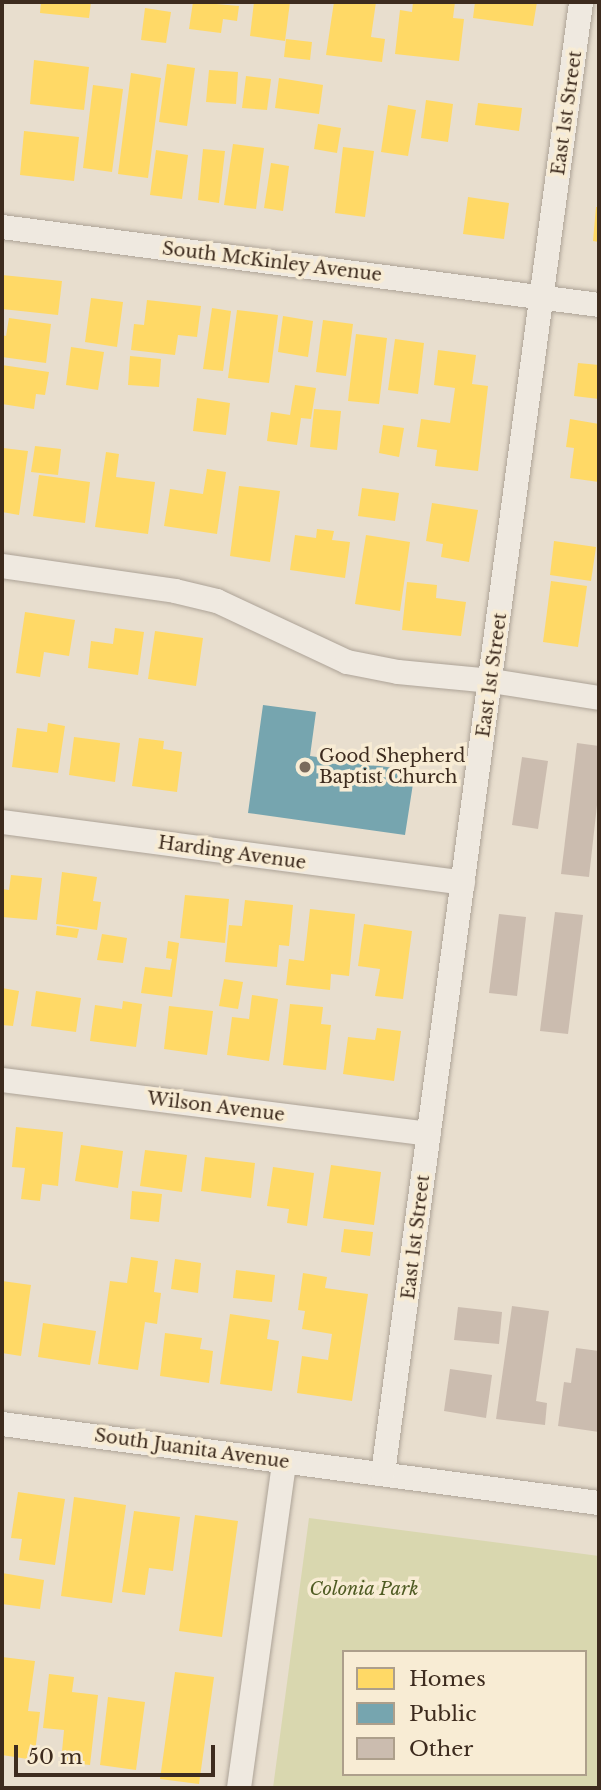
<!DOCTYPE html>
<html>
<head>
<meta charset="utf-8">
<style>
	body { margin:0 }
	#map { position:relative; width:601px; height:1790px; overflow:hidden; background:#e8dece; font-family:"Libre Baskerville",serif }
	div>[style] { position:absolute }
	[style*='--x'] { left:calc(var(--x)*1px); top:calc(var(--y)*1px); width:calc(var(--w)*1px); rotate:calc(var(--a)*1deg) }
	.green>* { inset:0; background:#d9d7af }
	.homes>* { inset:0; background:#ffd966 }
	.public>* { inset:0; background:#76a5af }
	.building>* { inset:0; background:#cbbcaf }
	.roads { filter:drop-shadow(0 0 2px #ada397) drop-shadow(0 0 2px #ada397) }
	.street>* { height:24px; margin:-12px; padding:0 12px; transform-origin:12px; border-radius:12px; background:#efe9e0 }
	.dots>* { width:19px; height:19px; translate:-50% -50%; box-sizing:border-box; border:4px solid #f8ecd4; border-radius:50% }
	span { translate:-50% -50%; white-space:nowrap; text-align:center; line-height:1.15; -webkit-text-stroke:7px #f8ecd4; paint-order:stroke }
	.street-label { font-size:18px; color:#3d2b1e }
	.poi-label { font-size:18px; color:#3d2b1e }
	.left { translate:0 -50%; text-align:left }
	.park-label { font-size:18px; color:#4f5b23; font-style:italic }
	.frame { position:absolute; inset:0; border:4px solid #3d2b1e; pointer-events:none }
	.legend { position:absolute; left:342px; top:1650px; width:245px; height:126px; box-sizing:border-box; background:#f8ecd4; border:2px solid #ad9f8b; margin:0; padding:9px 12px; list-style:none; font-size:21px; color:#3d2b1e }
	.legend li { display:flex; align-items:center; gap:14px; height:35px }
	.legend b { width:35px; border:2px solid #ad9f8b }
	.scale { position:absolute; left:14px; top:1745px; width:201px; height:32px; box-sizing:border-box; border:4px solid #3d2b1e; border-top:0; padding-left:9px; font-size:21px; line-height:24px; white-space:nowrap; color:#3d2b1e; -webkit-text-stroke:5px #f8ecd4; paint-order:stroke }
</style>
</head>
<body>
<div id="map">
	<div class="green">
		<div style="clip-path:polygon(evenodd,309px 1518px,599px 1556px,599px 1788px,273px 1788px,309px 1518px,344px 1652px,585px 1652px,585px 1774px,344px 1774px,344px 1652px)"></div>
	</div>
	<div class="homes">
		<div style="clip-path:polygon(41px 2px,91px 2px,89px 18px,40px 13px)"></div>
		<div style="clip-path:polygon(193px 2px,239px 6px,237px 21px,223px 19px,221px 33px,189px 29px)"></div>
		<div style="clip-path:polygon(254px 2px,290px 2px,285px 41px,250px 36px)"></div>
		<div style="clip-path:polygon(334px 2px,376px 2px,371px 37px,385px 39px,382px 62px,326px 55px)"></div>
		<div style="clip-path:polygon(413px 2px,455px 2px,453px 18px,464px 19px,459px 61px,395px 54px,400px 10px,412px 12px)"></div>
		<div style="clip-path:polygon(475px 2px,537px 2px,533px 26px,473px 18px)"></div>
		<div style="clip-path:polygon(145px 8px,171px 12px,166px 43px,141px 40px)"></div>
		<div style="clip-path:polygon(286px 39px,312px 42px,310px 60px,284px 57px)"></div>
		<div style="clip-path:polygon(34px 60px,89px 67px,84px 110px,30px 104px)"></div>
		<div style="clip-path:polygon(167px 64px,195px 68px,187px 126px,159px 122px)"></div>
		<div style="clip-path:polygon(209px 70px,238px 72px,236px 104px,206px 102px)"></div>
		<div style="clip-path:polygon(131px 73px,161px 78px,148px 178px,118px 174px)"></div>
		<div style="clip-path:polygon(246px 76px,271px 79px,267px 110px,242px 108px)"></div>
		<div style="clip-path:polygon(279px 78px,323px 85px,319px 114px,275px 108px)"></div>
		<div style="clip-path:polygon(93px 85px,123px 89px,112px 172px,83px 168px)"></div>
		<div style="clip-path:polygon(426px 100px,453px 104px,448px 142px,421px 138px)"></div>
		<div style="clip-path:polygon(478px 103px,522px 108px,519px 131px,475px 125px)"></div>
		<div style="clip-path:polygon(388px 105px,416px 110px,408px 156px,381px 152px)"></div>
		<div style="clip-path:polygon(318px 124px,341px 128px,337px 153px,314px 149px)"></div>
		<div style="clip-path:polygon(24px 131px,79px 137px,74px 181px,20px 175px)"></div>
		<div style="clip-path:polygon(233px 144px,264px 148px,256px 209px,224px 205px)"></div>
		<div style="clip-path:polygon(343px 147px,374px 151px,365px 217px,335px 213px)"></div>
		<div style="clip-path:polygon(203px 149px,225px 151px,219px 203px,198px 200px)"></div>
		<div style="clip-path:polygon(156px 150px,188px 155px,182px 199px,150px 195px)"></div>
		<div style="clip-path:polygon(271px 163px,289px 166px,283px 211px,264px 208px)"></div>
		<div style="clip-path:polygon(468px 197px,509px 203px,504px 239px,463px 234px)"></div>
		<div style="clip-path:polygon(596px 207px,599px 207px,599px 242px,593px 241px)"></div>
		<div style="clip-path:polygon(2px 275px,62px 281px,58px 315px,2px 309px)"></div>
		<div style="clip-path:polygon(91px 298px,123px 302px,117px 347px,85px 342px)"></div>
		<div style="clip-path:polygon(147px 300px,201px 306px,197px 337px,178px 335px,175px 355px,131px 350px,134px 324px,144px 325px)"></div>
		<div style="clip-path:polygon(212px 308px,231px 311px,223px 371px,203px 369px)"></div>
		<div style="clip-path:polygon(237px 310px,278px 315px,269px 383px,228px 378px)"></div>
		<div style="clip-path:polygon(283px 316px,313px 321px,308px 357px,278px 352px)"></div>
		<div style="clip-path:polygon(9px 318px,51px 324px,46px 363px,2px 357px,2px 335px,6px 336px)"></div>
		<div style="clip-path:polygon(323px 320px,353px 324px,346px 376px,316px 372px)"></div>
		<div style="clip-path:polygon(356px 334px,387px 338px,379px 404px,348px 401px)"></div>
		<div style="clip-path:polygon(395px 339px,424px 343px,418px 394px,388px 390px)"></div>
		<div style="clip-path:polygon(71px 347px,104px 352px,98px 390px,66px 385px)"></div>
		<div style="clip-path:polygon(438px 350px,476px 355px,472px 384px,488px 386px,478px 471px,435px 466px,437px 450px,417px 447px,421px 419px,450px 423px,455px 388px,434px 385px)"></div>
		<div style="clip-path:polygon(130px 356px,161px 359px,159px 387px,128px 385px)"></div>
		<div style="clip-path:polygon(578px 363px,599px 365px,599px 399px,574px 396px)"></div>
		<div style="clip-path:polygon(2px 365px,49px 372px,45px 395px,36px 394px,34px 409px,2px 404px)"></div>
		<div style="clip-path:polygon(295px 385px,316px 388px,311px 419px,301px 418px,297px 445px,267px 441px,271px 412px,290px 415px)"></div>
		<div style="clip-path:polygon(197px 398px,230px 403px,226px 435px,193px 431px)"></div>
		<div style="clip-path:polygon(314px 409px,341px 411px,337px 450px,310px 447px)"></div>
		<div style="clip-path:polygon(570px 419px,599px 424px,599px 482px,570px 478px,574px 448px,566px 447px)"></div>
		<div style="clip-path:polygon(383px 425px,404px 428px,399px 457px,379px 453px)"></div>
		<div style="clip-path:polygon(35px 446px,61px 449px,58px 475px,31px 472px)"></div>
		<div style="clip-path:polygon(3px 448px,28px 451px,19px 515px,2px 512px)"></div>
		<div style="clip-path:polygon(106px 452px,119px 454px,116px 477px,155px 482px,148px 534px,95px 527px)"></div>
		<div style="clip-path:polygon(207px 469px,226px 472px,217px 534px,164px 526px,170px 489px,203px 494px)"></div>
		<div style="clip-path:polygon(39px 475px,90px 482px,85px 523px,33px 516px)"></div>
		<div style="clip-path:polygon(239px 486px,280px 491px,270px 562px,230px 556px)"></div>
		<div style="clip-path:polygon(362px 488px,399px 493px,395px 521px,358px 516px)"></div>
		<div style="clip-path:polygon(432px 503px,478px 510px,469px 562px,441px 557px,443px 544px,426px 541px)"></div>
		<div style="clip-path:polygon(317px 529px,334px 531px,332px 540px,350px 542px,345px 578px,290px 570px,295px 535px,316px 538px)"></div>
		<div style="clip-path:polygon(366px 535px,410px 542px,400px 611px,355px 604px)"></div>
		<div style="clip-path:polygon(554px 541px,596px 547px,591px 581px,550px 575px)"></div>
		<div style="clip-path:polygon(551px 581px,587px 586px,578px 647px,543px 642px)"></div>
		<div style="clip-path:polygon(407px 582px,437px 585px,436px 598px,466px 602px,461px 636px,402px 630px)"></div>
		<div style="clip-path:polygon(25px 612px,75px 620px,69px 656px,44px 652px,40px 677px,16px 673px)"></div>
		<div style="clip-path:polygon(115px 628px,144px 632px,138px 675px,88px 668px,91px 641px,113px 644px)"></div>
		<div style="clip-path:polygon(155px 631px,203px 638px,196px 686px,148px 679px)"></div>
		<div style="clip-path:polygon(48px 723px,65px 726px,58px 773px,12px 767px,17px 728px,47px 732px)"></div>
		<div style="clip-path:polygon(74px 737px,120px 743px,115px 782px,69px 775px)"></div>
		<div style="clip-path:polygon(139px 738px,164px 741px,163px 749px,182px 752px,177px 792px,132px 786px)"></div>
		<div style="clip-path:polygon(62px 872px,97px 877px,93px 901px,101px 902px,97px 930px,56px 924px)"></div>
		<div style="clip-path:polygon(11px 875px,42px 878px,37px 920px,2px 917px,2px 889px,9px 890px)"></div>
		<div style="clip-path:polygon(185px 895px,229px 899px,225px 943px,180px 938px)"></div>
		<div style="clip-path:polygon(245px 900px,293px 905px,289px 946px,279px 945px,277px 967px,225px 962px,229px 925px,242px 926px)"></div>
		<div style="clip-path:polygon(310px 909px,355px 914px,349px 976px,331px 974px,330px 990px,286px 985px,289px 959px,304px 961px)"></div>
		<div style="clip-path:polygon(364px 924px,412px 931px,403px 999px,375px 996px,380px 969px,358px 966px)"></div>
		<div style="clip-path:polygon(57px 926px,79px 929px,77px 938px,56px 935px)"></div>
		<div style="clip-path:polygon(102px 934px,127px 938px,123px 963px,97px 960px)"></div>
		<div style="clip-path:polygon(168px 941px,179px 943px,172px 997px,141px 993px,145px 967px,170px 970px,172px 959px,166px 958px)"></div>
		<div style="clip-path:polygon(224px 979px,243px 982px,238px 1009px,219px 1006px)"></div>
		<div style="clip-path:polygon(2px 988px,19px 991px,13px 1026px,2px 1025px)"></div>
		<div style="clip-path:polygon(36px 991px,81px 998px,76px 1032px,31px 1026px)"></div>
		<div style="clip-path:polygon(252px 995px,278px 999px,269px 1061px,227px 1055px,232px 1017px,249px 1019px)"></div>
		<div style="clip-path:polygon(123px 1001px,142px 1004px,136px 1047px,90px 1041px,95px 1005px,122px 1009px)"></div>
		<div style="clip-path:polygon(290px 1004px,323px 1007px,321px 1024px,331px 1025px,326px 1070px,283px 1065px)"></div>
		<div style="clip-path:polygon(169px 1006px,213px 1011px,207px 1055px,164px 1049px)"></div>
		<div style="clip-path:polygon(377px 1028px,401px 1031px,394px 1081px,343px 1074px,348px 1037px,375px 1040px)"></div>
		<div style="clip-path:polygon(16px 1127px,63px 1132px,58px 1186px,42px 1184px,40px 1201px,21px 1199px,25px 1168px,12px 1167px)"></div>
		<div style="clip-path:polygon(81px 1145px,123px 1151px,118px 1188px,75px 1181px)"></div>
		<div style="clip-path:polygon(145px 1150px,187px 1155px,182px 1192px,140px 1186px)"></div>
		<div style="clip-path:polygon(205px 1157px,255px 1163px,251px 1198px,201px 1191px)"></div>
		<div style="clip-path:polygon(331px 1165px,381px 1172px,374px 1225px,323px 1218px)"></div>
		<div style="clip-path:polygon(273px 1167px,314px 1173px,307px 1226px,287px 1223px,289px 1209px,267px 1206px)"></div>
		<div style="clip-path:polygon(132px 1191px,162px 1194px,159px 1222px,130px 1219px)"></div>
		<div style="clip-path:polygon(344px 1229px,373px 1232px,370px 1256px,341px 1252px)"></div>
		<div style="clip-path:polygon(131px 1257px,158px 1261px,154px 1292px,161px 1293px,157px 1324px,145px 1322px,138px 1370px,98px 1364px,110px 1281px,127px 1283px)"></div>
		<div style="clip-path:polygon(175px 1259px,201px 1263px,198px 1293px,171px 1289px)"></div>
		<div style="clip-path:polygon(236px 1270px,275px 1275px,272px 1302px,233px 1298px)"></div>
		<div style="clip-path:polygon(303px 1273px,327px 1277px,325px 1288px,368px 1294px,352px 1401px,297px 1393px,302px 1356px,328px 1360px,332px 1334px,302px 1329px,305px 1311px,298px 1310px)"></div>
		<div style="clip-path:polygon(2px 1281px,31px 1285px,21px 1356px,2px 1353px)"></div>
		<div style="clip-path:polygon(230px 1314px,270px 1320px,267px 1339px,279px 1341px,272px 1391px,220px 1384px)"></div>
		<div style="clip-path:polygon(43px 1323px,96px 1331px,90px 1365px,38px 1357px)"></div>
		<div style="clip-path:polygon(165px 1333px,202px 1338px,200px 1349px,213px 1351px,209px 1383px,160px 1376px)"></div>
		<div style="clip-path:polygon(18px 1492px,65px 1499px,55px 1565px,19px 1560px,22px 1539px,11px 1538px)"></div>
		<div style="clip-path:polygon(74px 1497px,126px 1505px,112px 1603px,61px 1596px)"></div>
		<div style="clip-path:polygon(134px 1511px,180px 1517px,173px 1571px,149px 1568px,145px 1595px,122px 1592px)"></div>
		<div style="clip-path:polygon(195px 1515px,238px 1521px,222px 1637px,179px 1631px)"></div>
		<div style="clip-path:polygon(2px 1573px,44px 1580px,40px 1609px,2px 1604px)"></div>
		<div style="clip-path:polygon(2px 1657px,35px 1661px,28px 1711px,40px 1712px,34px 1760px,2px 1755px)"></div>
		<div style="clip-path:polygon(175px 1672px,214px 1677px,199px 1784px,160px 1779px)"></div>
		<div style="clip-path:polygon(49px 1674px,74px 1677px,72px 1692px,98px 1695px,90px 1765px,61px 1762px,64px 1730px,43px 1728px)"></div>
		<div style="clip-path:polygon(108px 1697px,145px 1702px,136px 1770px,100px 1765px)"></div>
	</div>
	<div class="public">
		<div style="clip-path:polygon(263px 705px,316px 712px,310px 756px,415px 771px,405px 835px,248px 813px)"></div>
	</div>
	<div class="building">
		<div style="clip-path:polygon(577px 743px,599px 746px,599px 787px,589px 877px,561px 874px)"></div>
		<div style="clip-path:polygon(522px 757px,548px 761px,538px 829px,512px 825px)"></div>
		<div style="clip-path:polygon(555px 912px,583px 915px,568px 1034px,540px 1031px)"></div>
		<div style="clip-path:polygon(499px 914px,526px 917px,517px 996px,489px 993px)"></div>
		<div style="clip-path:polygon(512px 1306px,549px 1311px,536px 1401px,547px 1403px,545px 1425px,496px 1419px)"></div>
		<div style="clip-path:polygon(458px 1307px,502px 1312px,499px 1344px,454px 1340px)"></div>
		<div style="clip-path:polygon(576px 1348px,599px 1351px,599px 1432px,558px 1426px,564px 1382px,571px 1383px)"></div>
		<div style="clip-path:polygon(450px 1369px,492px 1375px,486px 1418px,444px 1411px)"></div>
	</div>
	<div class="roads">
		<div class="street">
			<div style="--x:2;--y:227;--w:602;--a:7.44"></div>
			<div style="--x:2;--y:566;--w:175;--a:8.2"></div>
			<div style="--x:175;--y:591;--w:43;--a:13.4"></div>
			<div style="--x:217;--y:601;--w:144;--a:25.1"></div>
			<div style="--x:347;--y:662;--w:52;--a:11.1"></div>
			<div style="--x:398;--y:672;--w:94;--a:5.5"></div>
			<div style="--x:492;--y:681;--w:108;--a:9"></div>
			<div style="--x:2;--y:822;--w:465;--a:7.5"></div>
			<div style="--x:2;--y:1080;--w:430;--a:7.2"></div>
			<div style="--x:2;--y:1424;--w:602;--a:7.54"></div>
			<div style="--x:383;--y:1473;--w:1484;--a:-82.33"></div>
			<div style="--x:239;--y:1788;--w:329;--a:-82.1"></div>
		</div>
	</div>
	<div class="dots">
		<div style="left:305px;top:767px;background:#796a5c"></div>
	</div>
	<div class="street-label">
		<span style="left:567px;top:113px;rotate:-82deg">East 1st Street</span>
		<span style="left:272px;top:262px;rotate:7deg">South McKinley Avenue</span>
		<span style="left:492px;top:675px;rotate:-82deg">East 1st Street</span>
		<span style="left:232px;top:853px;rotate:8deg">Harding Avenue</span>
		<span style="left:216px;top:1107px;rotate:7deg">Wilson Avenue</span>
		<span style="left:416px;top:1237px;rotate:-83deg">East 1st Street</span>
		<span style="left:192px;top:1449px;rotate:8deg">South Juanita Avenue</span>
	</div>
	<div class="poi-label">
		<span class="left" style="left:319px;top:767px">Good Shepherd<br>Baptist Church</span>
	</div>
	<div class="park-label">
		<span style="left:364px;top:1589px">Colonia Park</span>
	</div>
	<div class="frame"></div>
	<ul class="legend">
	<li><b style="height:19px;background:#ffd966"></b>Homes</li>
	<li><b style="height:19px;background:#76a5af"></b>Public</li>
	<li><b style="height:19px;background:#cbbcaf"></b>Other</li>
	</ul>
	<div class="scale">50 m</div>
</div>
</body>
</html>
